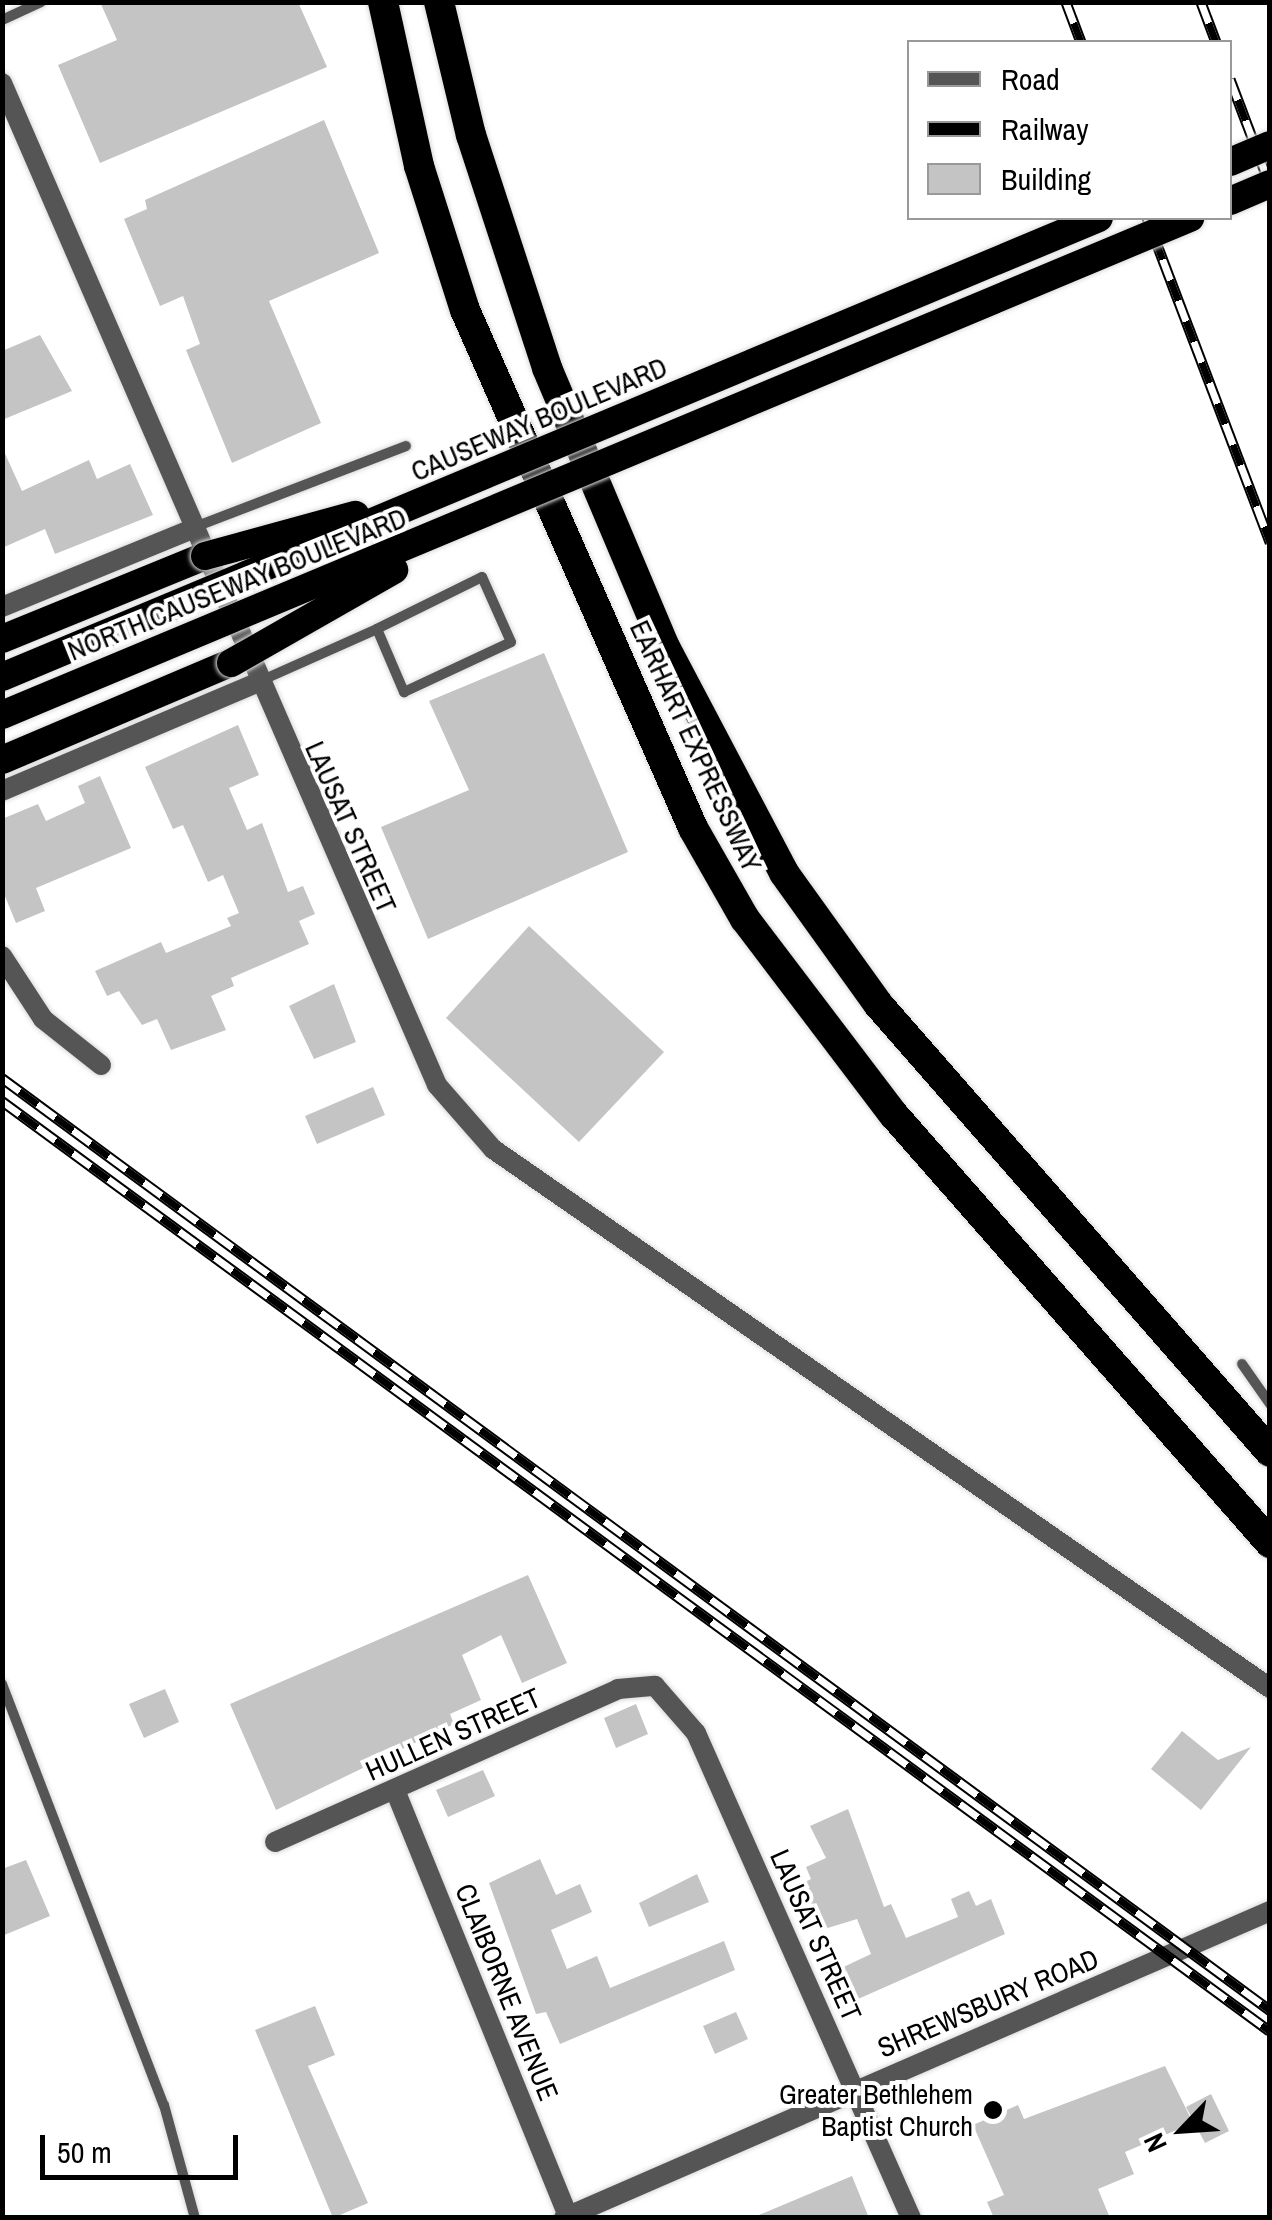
<!DOCTYPE html>
<html>
<head>
<meta charset="utf-8">
<style>
	body { margin:0 }
	#map { position:relative; width:1272px; height:2220px; overflow:hidden; background:#fff; font-family:"Archivo Narrow",sans-serif }
	div>[style] { position:absolute }
	[style*='--x'] { left:calc(var(--x)*1px); top:calc(var(--y)*1px); width:calc(var(--w)*1px); rotate:calc(var(--a)*1deg) }
	.building>* { inset:0; background:#c4c4c4 }
	.roads { filter:drop-shadow(0 0 2px #dbdbdb) drop-shadow(0 0 2px #dbdbdb) }
	.service>* { height:10px; margin:-5px; padding:0 5px; transform-origin:5px; border-radius:5px; background:#555 }
	.minor>* { height:20px; margin:-10px; padding:0 10px; transform-origin:10px; border-radius:10px; background:#555 }
	.tertiary>* { height:20px; margin:-10px; padding:0 10px; transform-origin:10px; border-radius:10px; background:#555 }
	.trunk>* { height:28px; margin:-14px; padding:0 14px; transform-origin:14px; border-radius:14px; background:#000 }
	.motorway>* { height:30px; margin:-15px; padding:0 15px; transform-origin:15px; border-radius:15px; background:#000 }
	.rail>* { height:11px; margin-top:-5.5px; transform-origin:0; background:repeating-linear-gradient(90deg,#fff 0 22px,#000 0 44px); box-sizing:border-box; border-block:2px solid #000 }
	.bridges { filter:drop-shadow(0 0 2px #dbdbdb) drop-shadow(0 0 2px #dbdbdb) }
	.trunk-bridge>* { height:28px; margin:-14px; padding:0 14px; transform-origin:14px; border-radius:14px; background:#000 }
	.dots>* { width:28px; height:28px; translate:-50% -50%; box-sizing:border-box; border:5px solid #fff; border-radius:50% }
	span { translate:-50% -50%; white-space:nowrap; text-align:center; line-height:1.15; -webkit-text-stroke:8px #fff; paint-order:stroke }
	.street-label { font-size:28px; color:#000 }
	.poi-label { font-size:28px; color:#000 }
	.right { translate:-100% -50%; text-align:right }
	.frame { position:absolute; inset:0; border:5px solid #000; pointer-events:none }
	.legend { position:absolute; left:907px; top:40px; width:325px; height:180px; box-sizing:border-box; background:#fff; border:2px solid #999; margin:0; padding:12px 18px; list-style:none; font-size:30px; color:#000 }
	.legend li { display:flex; align-items:center; gap:20px; height:50px }
	.legend b { width:50px; border:2px solid #999 }
	.north { position:absolute; left:1132px; top:2080px; width:100px; height:100px; -webkit-text-stroke:8px #fff; paint-order:stroke; rotate:245deg; font-size:28px; font-weight:700; line-height:40px; text-align:center; color:#000 }
	.north::after { content:''; display:block; margin:auto; width:35px; height:45px; background:#000; clip-path:polygon(50% 0,100% 100%,50% 72%,0 100%) }
	.scale { position:absolute; left:40px; top:2135px; width:198px; height:45px; box-sizing:border-box; border:5px solid #000; border-top:0; padding-left:12px; font-size:30px; line-height:35px; white-space:nowrap; color:#000; -webkit-text-stroke:8px #fff; paint-order:stroke }
</style>
</head>
<body>
<div id="map">
	<div class="building">
		<div style="clip-path:polygon(100px 2px,298px 2px,327px 67px,100px 163px,58px 65px,117px 40px)"></div>
		<div style="clip-path:polygon(324px 120px,379px 253px,269px 301px,321px 423px,232px 463px,186px 350px,200px 344px,183px 296px,160px 306px,124px 219px,147px 209px,145px 200px)"></div>
		<div style="clip-path:polygon(40px 335px,72px 391px,2px 420px,2px 351px)"></div>
		<div style="clip-path:polygon(2px 447px,22px 491px,89px 460px,97px 479px,130px 464px,153px 515px,55px 554px,45px 529px,2px 548px)"></div>
		<div style="clip-path:polygon(544px 653px,628px 852px,428px 939px,381px 827px,469px 790px,429px 701px)"></div>
		<div style="clip-path:polygon(238px 725px,259px 775px,229px 788px,247px 830px,262px 823px,288px 892px,303px 886px,315px 914px,299px 921px,309px 944px,231px 978px,234px 986px,211px 996px,226px 1030px,171px 1050px,157px 1019px,142px 1025px,119px 991px,107px 996px,95px 971px,161px 942px,166px 953px,231px 926px,227px 918px,239px 913px,223px 875px,208px 882px,183px 825px,173px 829px,145px 767px)"></div>
		<div style="clip-path:polygon(100px 776px,131px 848px,36px 888px,45px 911px,16px 923px,2px 889px,2px 819px,38px 804px,46px 821px,85px 803px,78px 786px)"></div>
		<div style="clip-path:polygon(529px 926px,664px 1052px,579px 1142px,446px 1018px)"></div>
		<div style="clip-path:polygon(334px 984px,356px 1042px,314px 1059px,289px 1006px)"></div>
		<div style="clip-path:polygon(373px 1087px,385px 1115px,317px 1144px,305px 1116px)"></div>
		<div style="clip-path:polygon(528px 1575px,567px 1663px,522px 1683px,501px 1635px,462px 1655px,481px 1700px,450px 1714px,454px 1724px,276px 1810px,230px 1704px)"></div>
		<div style="clip-path:polygon(165px 1689px,179px 1722px,144px 1738px,129px 1704px)"></div>
		<div style="clip-path:polygon(636px 1704px,648px 1734px,616px 1748px,604px 1718px)"></div>
		<div style="clip-path:polygon(1182px 1731px,1218px 1760px,1251px 1747px,1201px 1810px,1151px 1769px)"></div>
		<div style="clip-path:polygon(483px 1770px,495px 1796px,448px 1817px,436px 1790px)"></div>
		<div style="clip-path:polygon(848px 1809px,884px 1907px,891px 1904px,906px 1938px,958px 1917px,951px 1899px,969px 1891px,976px 1906px,991px 1899px,1005px 1934px,849px 2003px,835px 1971px,871px 1954px,857px 1919px,818px 1931px,803px 1883px,811px 1879px,806px 1867px,826px 1858px,810px 1826px)"></div>
		<div style="clip-path:polygon(540px 1859px,556px 1895px,580px 1884px,592px 1912px,551px 1930px,567px 1969px,597px 1956px,610px 1988px,724px 1941px,735px 1970px,560px 2044px,546px 2012px,536px 2014px,489px 1883px)"></div>
		<div style="clip-path:polygon(26px 1860px,50px 1916px,2px 1936px,2px 1869px)"></div>
		<div style="clip-path:polygon(697px 1874px,709px 1902px,649px 1927px,639px 1903px)"></div>
		<div style="clip-path:polygon(315px 2006px,335px 2055px,308px 2066px,368px 2203px,333px 2218px,255px 2030px)"></div>
		<div style="clip-path:polygon(736px 2012px,748px 2039px,715px 2054px,703px 2026px)"></div>
		<div style="clip-path:polygon(1165px 2066px,1193px 2123px,1125px 2152px,1134px 2174px,1098px 2189px,1110px 2218px,994px 2218px,987px 2202px,1004px 2195px,973px 2125px,1018px 2105px,1024px 2119px)"></div>
		<div style="clip-path:polygon(1211px 2094px,1229px 2131px,1205px 2143px,1186px 2107px)"></div>
		<div style="clip-path:polygon(852px 2176px,869px 2218px,754px 2218px,754px 2217px)"></div>
	</div>
	<div class="roads">
		<div class="service">
			<div style="--x:2;--y:20;--w:43;--a:-24.8"></div>
			<div style="--x:195;--y:527;--w:226;--a:-21"></div>
			<div style="--x:258;--y:682;--w:130;--a:-24"></div>
			<div style="--x:377;--y:629;--w:69;--a:66.8"></div>
			<div style="--x:404;--y:692;--w:118;--a:-25"></div>
			<div style="--x:511;--y:642;--w:71;--a:-114"></div>
			<div style="--x:482;--y:577;--w:117;--a:153.7"></div>
			<div style="--x:1242;--y:1364;--w:49;--a:55"></div>
			<div style="--x:2;--y:1684;--w:451;--a:69"></div>
			<div style="--x:164;--y:2105;--w:117;--a:74.7"></div>
		</div>
		<div class="minor">
			<div style="--x:2;--y:607;--w:209;--a:-22.3"></div>
			<div style="--x:2;--y:791;--w:277;--a:-23"></div>
			<div style="--x:2;--y:956;--w:75;--a:56.9"></div>
			<div style="--x:43;--y:1019;--w:74;--a:38.4"></div>
			<div style="--x:395;--y:1790;--w:459;--a:67.9"></div>
			<div style="--x:275;--y:1842;--w:376;--a:-24"></div>
			<div style="--x:618;--y:1689;--w:37;--a:-5"></div>
			<div style="--x:655;--y:1686;--w:62;--a:48.9"></div>
			<div style="--x:696;--y:1733;--w:531;--a:66.09"></div>
		</div>
		<div class="tertiary">
			<div style="--x:2;--y:83;--w:1092;--a:66.53"></div>
			<div style="--x:437;--y:1085;--w:85;--a:48.8"></div>
			<div style="--x:493;--y:1149;--w:946;--a:34.75"></div>
			<div style="--x:564;--y:2218;--w:770;--a:-23.5"></div>
		</div>
		<div class="trunk">
			<div style="--x:2;--y:639;--w:219;--a:-22.2"></div>
			<div style="--x:2;--y:760;--w:249;--a:-23"></div>
		</div>
		<div class="motorway">
			<div style="--x:383;--y:2;--w:168;--a:77.6"></div>
			<div style="--x:419;--y:166;--w:151;--a:72.3"></div>
			<div style="--x:465;--y:310;--w:566;--a:66.24"></div>
			<div style="--x:693;--y:828;--w:105;--a:60.3"></div>
			<div style="--x:745;--y:919;--w:246;--a:52.8"></div>
			<div style="--x:894;--y:1115;--w:570;--a:48.7"></div>
			<div style="--x:439;--y:2;--w:137;--a:76.5"></div>
			<div style="--x:471;--y:135;--w:245;--a:71.9"></div>
			<div style="--x:547;--y:368;--w:303;--a:67.1"></div>
			<div style="--x:665;--y:647;--w:255;--a:62.2"></div>
			<div style="--x:784;--y:873;--w:161;--a:54.3"></div>
			<div style="--x:878;--y:1004;--w:595;--a:48.81"></div>
		</div>
	</div>
	<div class="rail">
		<div style="--x:1066;--y:2;--w:43;--a:69.4"></div>
		<div style="--x:1201;--y:2;--w:43;--a:69.4"></div>
		<div style="--x:1230;--y:79;--w:113;--a:69.3"></div>
		<div style="--x:1147;--y:218;--w:347;--a:69.2"></div>
		<div style="--x:2;--y:1078;--w:1574;--a:36.32"></div>
		<div style="--x:2;--y:1101;--w:1572;--a:36.26"></div>
	</div>
	<div class="bridges">
		<div class="trunk-bridge">
			<div style="--x:1230;--y:162;--w:43;--a:-23"></div>
			<div style="--x:1230;--y:201;--w:43;--a:-23"></div>
			<div style="--x:205;--y:556;--w:156;--a:-15.3"></div>
			<div style="--x:231;--y:663;--w:188;--a:-29.7"></div>
			<div style="--x:2;--y:677;--w:1189;--a:-22.71"></div>
			<div style="--x:2;--y:715;--w:1288;--a:-22.7"></div>
		</div>
	</div>
	<div class="dots">
		<div style="left:993px;top:2110px;background:#000"></div>
	</div>
	<div class="street-label">
		<span style="left:539px;top:419px;rotate:-23deg">CAUSEWAY BOULEVARD</span>
		<span style="left:237px;top:584px;rotate:-22deg">NORTH CAUSEWAY BOULEVARD</span>
		<span style="left:696px;top:746px;rotate:65deg">EARHART EXPRESSWAY</span>
		<span style="left:351px;top:827px;rotate:66deg">LAUSAT STREET</span>
		<span style="left:453px;top:1734px;rotate:-24deg">HULLEN STREET</span>
		<span style="left:816px;top:1935px;rotate:66deg">LAUSAT STREET</span>
		<span style="left:507px;top:1992px;rotate:68deg">CLAIBORNE AVENUE</span>
		<span style="left:988px;top:2003px;rotate:-23deg">SHREWSBURY ROAD</span>
	</div>
	<div class="poi-label">
		<span class="right" style="left:973px;top:2110px">Greater Bethlehem<br>Baptist Church</span>
	</div>
	<div class="frame"></div>
	<ul class="legend">
	<li><b style="height:12px;background:#555"></b>Road</li>
	<li><b style="height:12px;background:#000"></b>Railway</li>
	<li><b style="height:28px;background:#c4c4c4"></b>Building</li>
	</ul>
	<div class="north">N</div>
	<div class="scale">50 m</div>
</div>
</body>
</html>
